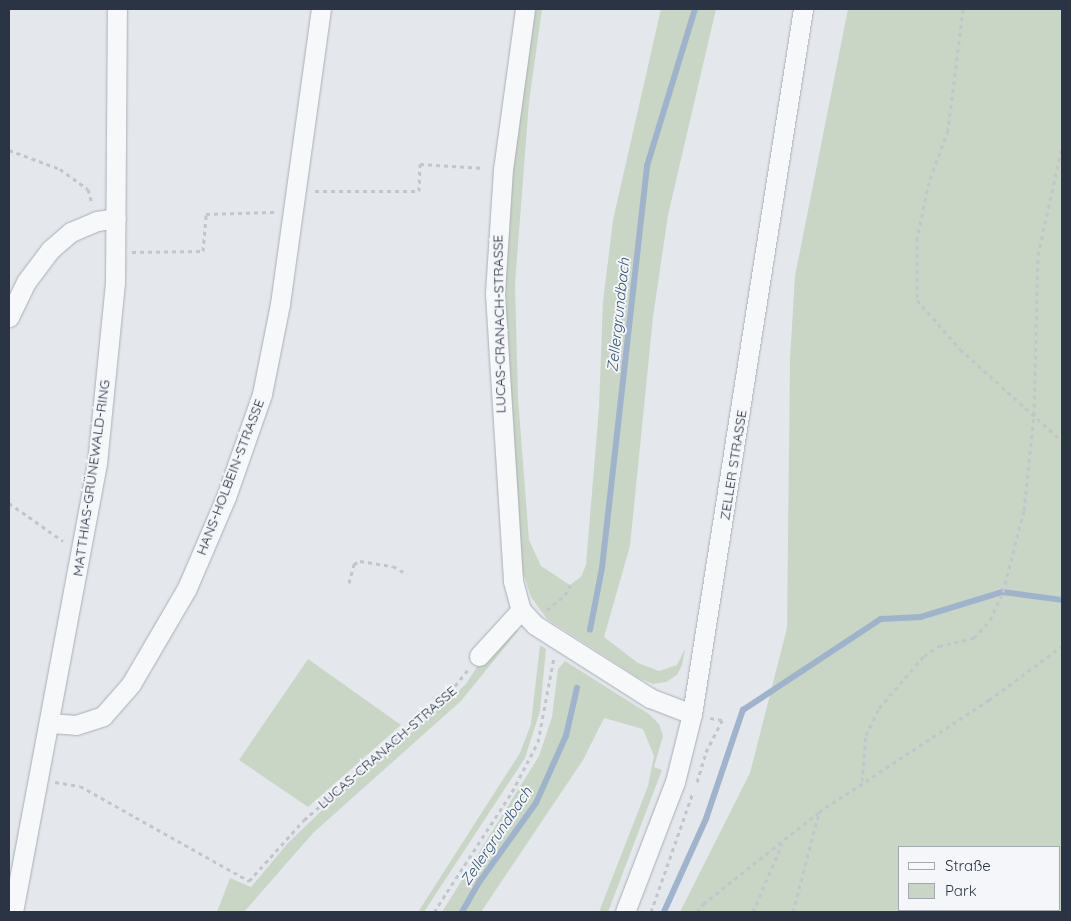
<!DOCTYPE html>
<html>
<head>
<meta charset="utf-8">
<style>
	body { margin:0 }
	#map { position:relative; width:1071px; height:921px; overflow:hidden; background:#e4e7ec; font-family:Quicksand,sans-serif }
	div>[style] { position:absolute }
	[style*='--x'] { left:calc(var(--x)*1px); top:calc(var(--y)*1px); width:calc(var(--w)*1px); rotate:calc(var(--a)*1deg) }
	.green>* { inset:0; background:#c9d6c5 }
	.stream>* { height:5.5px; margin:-2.75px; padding:0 2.75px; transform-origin:2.75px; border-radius:2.75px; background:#9fb4cc }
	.path>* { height:3px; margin-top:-1.5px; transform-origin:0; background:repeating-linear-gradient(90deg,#c2c5cb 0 4px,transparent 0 8px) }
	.roads { filter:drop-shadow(0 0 1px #a9aeb7) drop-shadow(0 0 1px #a9aeb7) }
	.minor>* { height:19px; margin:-9.5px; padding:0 9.5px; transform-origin:9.5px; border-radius:9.5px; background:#f7f8fa }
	span { translate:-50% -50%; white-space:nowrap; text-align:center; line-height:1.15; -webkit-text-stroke:4px #f4f6f9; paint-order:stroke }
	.street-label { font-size:14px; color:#2b3445 }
	.water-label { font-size:15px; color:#34527a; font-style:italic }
	.frame { position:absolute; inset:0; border:10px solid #2b3445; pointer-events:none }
	.legend { position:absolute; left:898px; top:846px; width:162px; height:65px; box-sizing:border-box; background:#f4f6f9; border:1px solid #a4a8b1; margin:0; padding:6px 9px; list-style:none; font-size:15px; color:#2b3445 }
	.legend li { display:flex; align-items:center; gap:10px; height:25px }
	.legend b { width:25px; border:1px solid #a4a8b1 }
</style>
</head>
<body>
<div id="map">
	<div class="green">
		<div style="clip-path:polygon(536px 9px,542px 9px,529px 102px,515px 284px,518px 398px,529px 540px,541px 566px,570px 585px,581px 577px,586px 565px,599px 408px,603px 302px,613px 220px,661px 9px,716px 9px,668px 215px,653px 317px,630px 546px,604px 637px,638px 663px,659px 671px,677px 665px,685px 649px,682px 665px,677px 675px,666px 682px,653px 684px,639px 678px,547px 619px,531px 597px,521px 567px,506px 302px,506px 246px,510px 180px)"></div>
		<div style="clip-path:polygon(evenodd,848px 9px,1062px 9px,1062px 912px,680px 912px,750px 773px,787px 628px,790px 359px,795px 276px,848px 9px,900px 847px,1060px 847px,1060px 910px,900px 910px,900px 847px)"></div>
		<div style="clip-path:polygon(512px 626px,518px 631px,461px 701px,313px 833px,244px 912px,217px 912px,230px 878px,251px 887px,288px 843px,339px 794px,447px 702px,466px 684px,491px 645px)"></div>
		<div style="clip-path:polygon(540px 645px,546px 649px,540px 711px,525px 758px,424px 912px,418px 912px,520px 753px,531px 724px)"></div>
		<div style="clip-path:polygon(308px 659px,401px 725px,308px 807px,239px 760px)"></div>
		<div style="clip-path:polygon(565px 661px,649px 714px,659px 724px,663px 736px,654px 767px,662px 770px,608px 912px,599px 912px,648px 786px,654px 756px,643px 729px,604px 718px,583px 760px,481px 912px,442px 912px,539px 756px,552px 717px,558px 669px)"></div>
	</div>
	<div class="stream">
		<div style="--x:590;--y:630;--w:63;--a:-79"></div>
		<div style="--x:602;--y:568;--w:405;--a:-83.6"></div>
		<div style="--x:647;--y:166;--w:164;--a:-73"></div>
		<div style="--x:462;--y:912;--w:36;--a:-60"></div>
		<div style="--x:480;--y:881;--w:96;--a:-54.3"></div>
		<div style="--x:536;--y:803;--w:73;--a:-65.9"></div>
		<div style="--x:566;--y:736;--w:49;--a:-77.1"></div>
		<div style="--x:664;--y:912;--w:102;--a:-65.7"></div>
		<div style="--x:706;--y:819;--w:115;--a:-71.3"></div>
		<div style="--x:743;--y:710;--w:165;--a:-33.4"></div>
		<div style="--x:881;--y:619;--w:40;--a:-2.9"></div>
		<div style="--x:921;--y:617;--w:86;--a:-17"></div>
		<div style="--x:1003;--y:592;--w:60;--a:7.7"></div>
	</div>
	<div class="path">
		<div style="--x:963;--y:9;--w:122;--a:97.1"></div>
		<div style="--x:948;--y:130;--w:55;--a:110.1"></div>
		<div style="--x:929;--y:182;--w:57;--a:102.1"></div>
		<div style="--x:917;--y:238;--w:62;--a:90"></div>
		<div style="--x:917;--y:300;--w:65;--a:48.7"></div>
		<div style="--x:960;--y:349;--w:137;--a:42"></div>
		<div style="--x:9;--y:150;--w:54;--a:20.4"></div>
		<div style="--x:60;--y:169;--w:34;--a:36"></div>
		<div style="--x:88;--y:189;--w:16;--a:75"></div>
		<div style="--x:315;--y:191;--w:104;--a:0"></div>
		<div style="--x:419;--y:191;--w:27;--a:-88"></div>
		<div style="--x:420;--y:164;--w:64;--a:3.6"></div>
		<div style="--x:132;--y:252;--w:71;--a:-0.8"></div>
		<div style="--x:203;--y:251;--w:37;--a:-85"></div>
		<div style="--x:206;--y:214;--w:68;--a:-1.7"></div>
		<div style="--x:9;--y:503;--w:66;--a:35.1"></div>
		<div style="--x:349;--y:583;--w:20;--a:-75"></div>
		<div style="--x:354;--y:564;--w:7;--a:-27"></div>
		<div style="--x:360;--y:561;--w:33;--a:9"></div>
		<div style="--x:393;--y:566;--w:16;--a:30"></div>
		<div style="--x:547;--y:610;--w:23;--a:-40"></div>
		<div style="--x:565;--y:595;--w:11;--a:-63"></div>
		<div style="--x:862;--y:781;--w:46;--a:-85"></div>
		<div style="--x:866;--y:735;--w:30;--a:-64"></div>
		<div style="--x:879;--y:708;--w:69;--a:-49.1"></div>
		<div style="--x:924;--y:656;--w:18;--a:-34"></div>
		<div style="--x:939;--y:646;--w:36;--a:-13"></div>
		<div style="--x:974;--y:638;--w:24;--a:-48"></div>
		<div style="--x:990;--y:620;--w:31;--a:-65"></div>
		<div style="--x:1003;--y:592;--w:85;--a:-75.6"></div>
		<div style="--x:1024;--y:510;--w:96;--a:-84"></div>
		<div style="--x:1034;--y:415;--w:160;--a:-88.6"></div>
		<div style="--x:1038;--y:255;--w:111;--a:-77.5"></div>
		<div style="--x:55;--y:782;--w:25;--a:9"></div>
		<div style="--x:80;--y:786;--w:194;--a:29.3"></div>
		<div style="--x:249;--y:881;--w:82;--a:-48"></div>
		<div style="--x:304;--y:820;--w:194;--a:-41.2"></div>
		<div style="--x:450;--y:692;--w:28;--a:-51"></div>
		<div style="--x:697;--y:782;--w:31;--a:-73"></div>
		<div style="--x:706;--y:752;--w:36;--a:-63"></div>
		<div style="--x:722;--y:720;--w:12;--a:-171"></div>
		<div style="--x:434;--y:912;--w:143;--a:-57"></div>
		<div style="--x:512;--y:792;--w:56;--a:-62.5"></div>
		<div style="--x:538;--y:742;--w:86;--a:-79.3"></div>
		<div style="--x:651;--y:912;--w:127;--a:-70.7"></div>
		<div style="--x:697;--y:912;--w:10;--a:-53"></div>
		<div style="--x:703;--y:904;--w:148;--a:-38.4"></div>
		<div style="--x:819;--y:812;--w:204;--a:-33.4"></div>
		<div style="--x:989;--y:700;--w:91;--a:-36.5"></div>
		<div style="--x:753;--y:912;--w:74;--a:-66.9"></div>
		<div style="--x:793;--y:912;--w:103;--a:-75.4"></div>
	</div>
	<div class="roads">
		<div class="minor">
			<div style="--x:525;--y:9;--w:162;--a:97.8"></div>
			<div style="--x:503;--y:169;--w:125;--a:93.7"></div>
			<div style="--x:495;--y:294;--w:288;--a:86.4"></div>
			<div style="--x:513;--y:581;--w:30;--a:75"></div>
			<div style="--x:521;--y:610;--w:21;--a:47"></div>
			<div style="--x:535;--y:625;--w:136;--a:32.4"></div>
			<div style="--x:650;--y:698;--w:45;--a:20.9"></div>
			<div style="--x:9;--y:317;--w:39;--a:-64"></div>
			<div style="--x:26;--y:282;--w:40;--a:-53"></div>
			<div style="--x:50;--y:250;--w:28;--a:-41"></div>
			<div style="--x:71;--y:232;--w:28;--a:-23"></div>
			<div style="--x:97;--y:221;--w:19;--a:-9"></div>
			<div style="--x:479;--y:656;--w:62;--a:-47.6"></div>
			<div style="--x:49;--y:723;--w:27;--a:4"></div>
			<div style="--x:76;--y:725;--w:28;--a:-18"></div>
			<div style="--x:103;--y:716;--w:43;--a:-48.8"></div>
			<div style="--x:131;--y:684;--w:111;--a:-59.7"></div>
			<div style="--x:187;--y:588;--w:99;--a:-66.8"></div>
			<div style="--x:226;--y:497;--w:109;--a:-70.7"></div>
			<div style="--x:262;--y:394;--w:92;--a:-78.7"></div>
			<div style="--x:280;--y:304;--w:298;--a:-82.1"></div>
			<div style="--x:13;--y:912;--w:457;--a:-79.4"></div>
			<div style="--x:97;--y:463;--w:182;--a:-84.3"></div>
			<div style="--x:115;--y:282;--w:273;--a:-89.6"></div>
			<div style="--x:625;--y:912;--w:139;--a:-69"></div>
			<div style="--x:675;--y:782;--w:70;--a:-76"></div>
			<div style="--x:692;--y:714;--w:714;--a:-81.05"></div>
		</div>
	</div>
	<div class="street-label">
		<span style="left:499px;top:324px;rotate:-91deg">LUCAS-CRANACH-STRASSE</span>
		<span style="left:733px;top:465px;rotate:-81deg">ZELLER STRASSE</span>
		<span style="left:230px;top:477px;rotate:-69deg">HANS-HOLBEIN-STRASSE</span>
		<span style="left:91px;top:478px;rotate:-82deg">MATTHIAS-GRÜNEWALD-RING</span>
		<span style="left:387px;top:747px;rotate:-41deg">LUCAS-CRANACH-STRASSE</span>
	</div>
	<div class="water-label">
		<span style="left:618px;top:315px;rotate:-84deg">Zellergrundbach</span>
		<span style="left:496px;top:836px;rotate:-56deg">Zellergrundbach</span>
	</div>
	<div class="frame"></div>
	<ul class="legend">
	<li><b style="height:6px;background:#f7f8fa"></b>Straße</li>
	<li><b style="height:14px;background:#c9d6c5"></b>Park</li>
	</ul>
</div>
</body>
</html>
